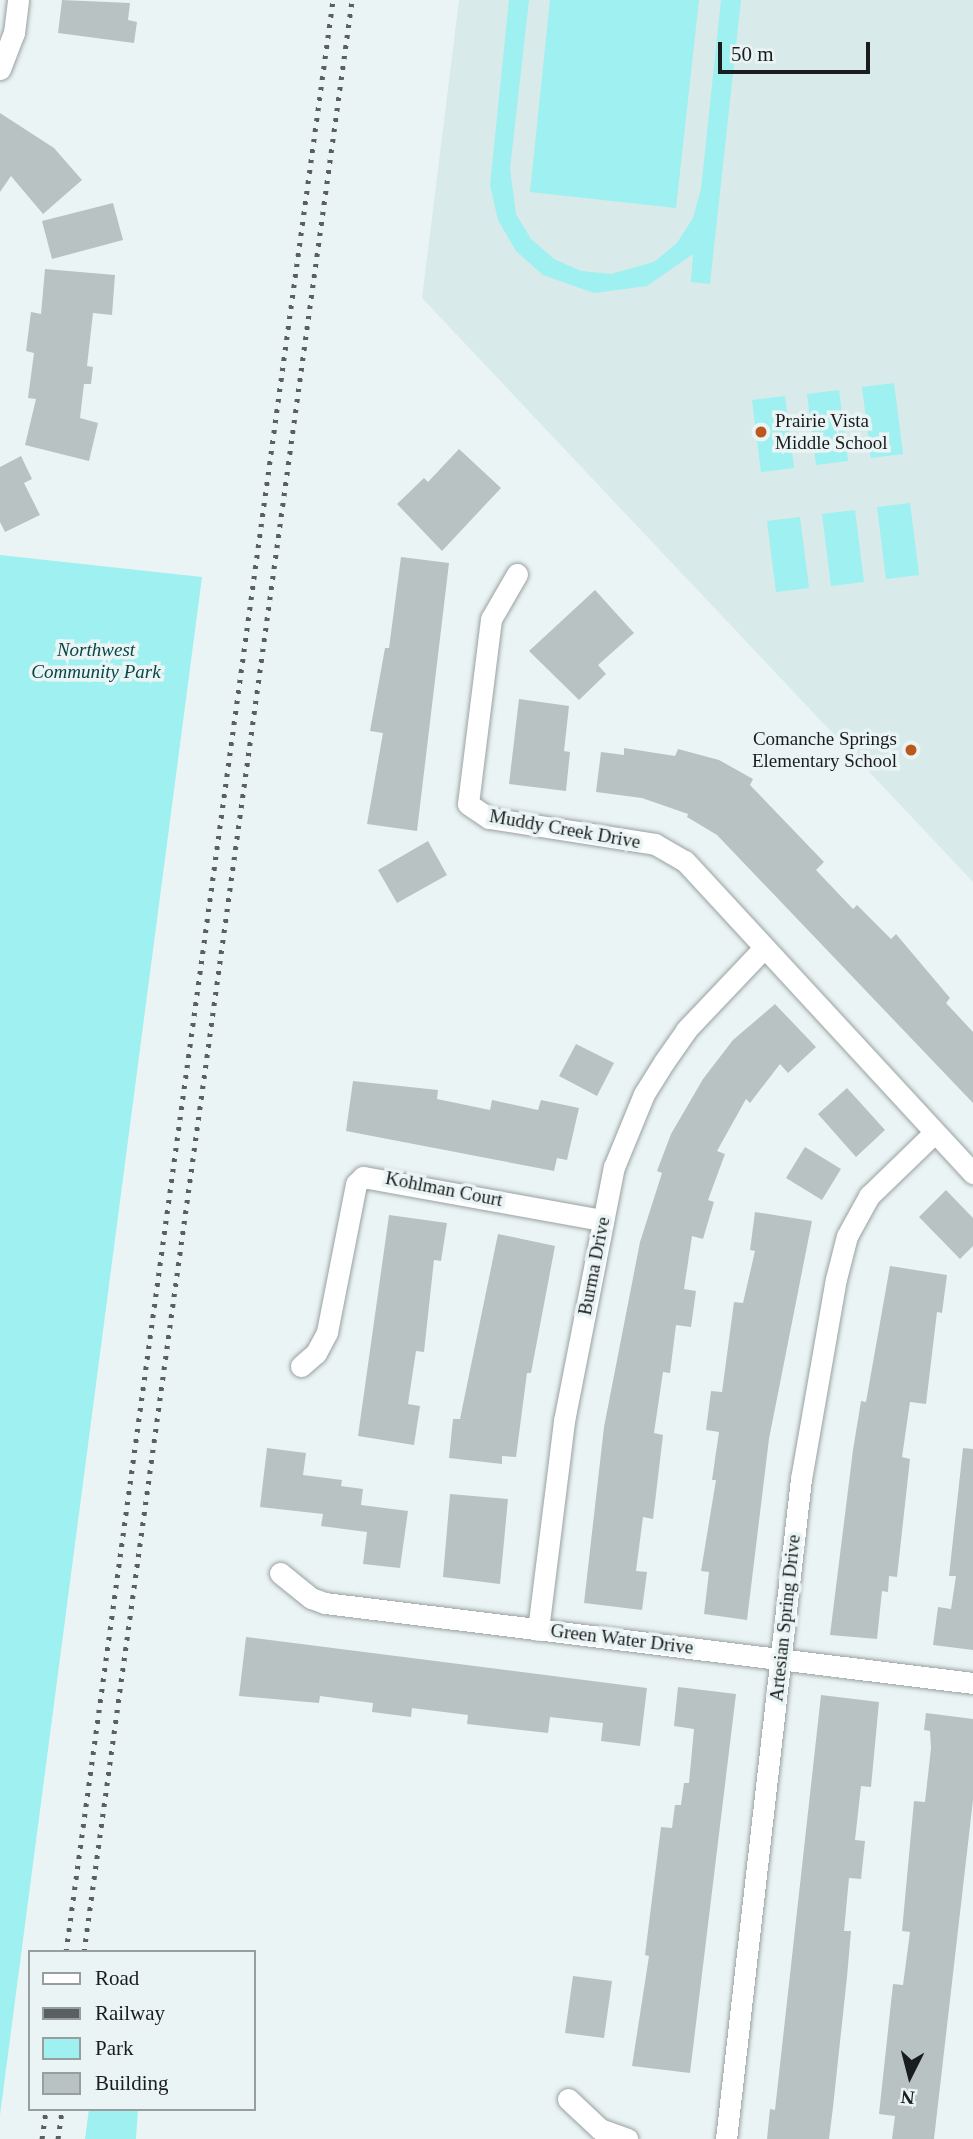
<!DOCTYPE html>
<html>
<head>
<meta charset="utf-8">
<style>
	body { margin:0 }
	#map { position:relative; width:973px; height:2139px; overflow:hidden; background:#ebf4f4; font-family:Georgia,serif }
	div>[style] { position:absolute }
	[style*='--x'] { left:calc(var(--x)*1px); top:calc(var(--y)*1px); width:calc(var(--w)*1px); rotate:calc(var(--a)*1deg) }
	.built>* { inset:0; background:#d8eaea }
	.green>* { inset:0; background:#9ff0f1 }
	.building>* { inset:0; background:#b9c2c2 }
	.roads { filter:drop-shadow(0 0 2px #99a1a1) drop-shadow(0 0 2px #99a1a1) }
	.street>* { height:21px; margin:-10.5px; padding:0 10.5px; transform-origin:10.5px; border-radius:10.5px; background:#fff }
	.rail>* { height:5px; margin-top:-2.5px; transform-origin:0; background:repeating-linear-gradient(90deg,#5a6060 0 3.5px,transparent 0 10.5px) }
	.dots>* { width:19px; height:19px; translate:-50% -50%; box-sizing:border-box; border:4px solid #ebf4f4; border-radius:50% }
	span { translate:-50% -50%; white-space:nowrap; text-align:center; line-height:1.15; -webkit-text-stroke:7px #ebf4f4; paint-order:stroke }
	.poi-label { font-size:19px; color:#191d1d }
	.left { translate:0 -50%; text-align:left }
	.right { translate:-100% -50%; text-align:right }
	.park-label { font-size:19px; color:#084647; font-style:italic }
	.street-label { font-size:19px; color:#191d1d }
	.legend { position:absolute; left:28px; top:1950px; width:228px; height:161px; box-sizing:border-box; background:#ebf4f4; border:2px solid #979e9e; margin:0; padding:9px 12px; list-style:none; font-size:21px; color:#191d1d }
	.legend li { display:flex; align-items:center; gap:14px; height:35px }
	.legend b { width:35px; border:2px solid #979e9e }
	.north { position:absolute; left:875px; top:2041px; width:70px; height:70px; -webkit-text-stroke:5px #ebf4f4; paint-order:stroke; rotate:186deg; font-size:19px; font-weight:700; line-height:28px; text-align:center; color:#191d1d }
	.north::after { content:''; display:block; margin:auto; width:24px; height:32px; background:#191d1d; clip-path:polygon(50% 0,100% 100%,50% 72%,0 100%) }
	.scale { position:absolute; left:718px; top:42px; width:152px; height:32px; box-sizing:border-box; border:4px solid #191d1d; border-top:0; padding-left:9px; font-size:21px; line-height:24px; white-space:nowrap; color:#191d1d; -webkit-text-stroke:5px #ebf4f4; paint-order:stroke }
</style>
</head>
<body>
<div id="map">
	<div class="built">
		<div style="clip-path:polygon(459px 0,973px 0,973px 882px,422px 298px)"></div>
	</div>
	<div class="green">
		<div style="clip-path:polygon(509px 0,529px 0,510px 169px,516px 214px,531px 239px,554px 259px,581px 271px,611px 274px,654px 262px,677px 243px,693px 218px,701px 189px,721px 0,741px 0,710px 284px,691px 282px,693px 254px,647px 286px,594px 293px,543px 275px,516px 251px,498px 220px,490px 185px)"></div>
		<div style="clip-path:polygon(550px 0,699px 0,676px 208px,530px 192px)"></div>
		<div style="clip-path:polygon(894px 383px,903px 454px,871px 458px,862px 387px)"></div>
		<div style="clip-path:polygon(839px 390px,848px 461px,816px 465px,807px 394px)"></div>
		<div style="clip-path:polygon(785px 396px,794px 468px,761px 472px,752px 400px)"></div>
		<div style="clip-path:polygon(910px 503px,919px 575px,886px 579px,877px 507px)"></div>
		<div style="clip-path:polygon(855px 510px,864px 582px,831px 586px,822px 514px)"></div>
		<div style="clip-path:polygon(800px 517px,809px 588px,776px 592px,767px 521px)"></div>
		<div style="clip-path:polygon(0 555px,202px 577px,0 2115px)"></div>
		<div style="clip-path:polygon(89px 2109px,138px 2109px,136px 2139px,85px 2139px)"></div>
	</div>
	<div class="building">
		<div style="clip-path:polygon(62px 0,130px 3px,128px 20px,137px 22px,134px 43px,58px 33px)"></div>
		<div style="clip-path:polygon(0 113px,54px 148px,82px 180px,43px 214px,11px 176px,0 192px)"></div>
		<div style="clip-path:polygon(113px 203px,123px 240px,52px 259px,42px 221px)"></div>
		<div style="clip-path:polygon(45px 269px,115px 275px,112px 315px,93px 313px,87px 366px,93px 367px,91px 384px,84px 384px,80px 418px,98px 423px,89px 461px,25px 445px,36px 399px,28px 398px,34px 353px,26px 351px,31px 312px,41px 314px)"></div>
		<div style="clip-path:polygon(459px 449px,501px 488px,442px 551px,397px 504px,424px 478px,428px 482px)"></div>
		<div style="clip-path:polygon(21px 456px,32px 479px,24px 483px,40px 515px,5px 532px,0 522px,0 467px)"></div>
		<div style="clip-path:polygon(401px 557px,449px 563px,417px 831px,367px 824px,383px 733px,370px 731px,385px 648px,389px 648px)"></div>
		<div style="clip-path:polygon(595px 590px,634px 633px,598px 665px,606px 674px,579px 700px,529px 651px)"></div>
		<div style="clip-path:polygon(519px 699px,569px 706px,564px 751px,570px 752px,566px 791px,509px 784px)"></div>
		<div style="clip-path:polygon(624px 748px,675px 756px,678px 749px,719px 760px,753px 779px,750px 785px,824px 862px,816px 870px,853px 909px,857px 905px,891px 939px,896px 934px,950px 998px,946px 1003px,973px 1032px,973px 1103px,717px 835px,687px 817px,688px 814px,642px 798px,596px 792px,601px 752px,624px 755px)"></div>
		<div style="clip-path:polygon(428px 841px,447px 875px,397px 903px,378px 870px)"></div>
		<div style="clip-path:polygon(775px 1004px,816px 1047px,788px 1073px,780px 1064px,750px 1103px,746px 1099px,717px 1151px,725px 1154px,708px 1200px,714px 1202px,703px 1239px,692px 1236px,684px 1289px,696px 1291px,691px 1327px,676px 1325px,670px 1373px,663px 1372px,654px 1433px,663px 1435px,653px 1519px,643px 1517px,636px 1571px,647px 1572px,642px 1610px,584px 1603px,604px 1427px,640px 1242px,662px 1173px,657px 1171px,671px 1134px,703px 1079px,733px 1040px)"></div>
		<div style="clip-path:polygon(576px 1044px,614px 1063px,597px 1096px,559px 1076px)"></div>
		<div style="clip-path:polygon(353px 1081px,438px 1090px,437px 1099px,490px 1110px,492px 1100px,538px 1110px,541px 1100px,579px 1108px,567px 1160px,557px 1158px,554px 1171px,346px 1131px)"></div>
		<div style="clip-path:polygon(847px 1088px,885px 1130px,856px 1157px,818px 1114px)"></div>
		<div style="clip-path:polygon(805px 1147px,841px 1169px,822px 1200px,786px 1178px)"></div>
		<div style="clip-path:polygon(946px 1190px,973px 1218px,973px 1246px,960px 1259px,919px 1217px)"></div>
		<div style="clip-path:polygon(755px 1212px,812px 1221px,769px 1439px,747px 1620px,704px 1614px,709px 1572px,701px 1571px,716px 1480px,712px 1480px,719px 1432px,706px 1430px,711px 1391px,722px 1392px,734px 1302px,743px 1303px,755px 1251px,750px 1250px)"></div>
		<div style="clip-path:polygon(389px 1215px,447px 1223px,441px 1261px,434px 1260px,424px 1352px,416px 1351px,408px 1404px,420px 1406px,414px 1445px,358px 1436px)"></div>
		<div style="clip-path:polygon(498px 1234px,555px 1246px,531px 1373px,527px 1373px,516px 1457px,502px 1456px,502px 1464px,449px 1458px,453px 1419px,460px 1419px)"></div>
		<div style="clip-path:polygon(890px 1266px,947px 1275px,942px 1313px,937px 1312px,926px 1404px,910px 1402px,902px 1457px,910px 1459px,897px 1577px,889px 1576px,888px 1592px,882px 1591px,877px 1639px,830px 1635px,853px 1450px,861px 1401px,866px 1402px)"></div>
		<div style="clip-path:polygon(267px 1448px,306px 1453px,303px 1475px,342px 1480px,341px 1486px,363px 1489px,361px 1505px,408px 1511px,400px 1568px,363px 1564px,367px 1532px,321px 1526px,323px 1514px,260px 1507px)"></div>
		<div style="clip-path:polygon(963px 1448px,973px 1449px,973px 1650px,933px 1645px,938px 1607px,951px 1609px,956px 1576px,949px 1576px)"></div>
		<div style="clip-path:polygon(450px 1494px,508px 1499px,500px 1584px,443px 1577px)"></div>
		<div style="clip-path:polygon(246px 1637px,647px 1688px,640px 1746px,601px 1741px,603px 1723px,550px 1717px,548px 1733px,467px 1724px,468px 1715px,412px 1708px,411px 1717px,372px 1712px,373px 1703px,320px 1696px,319px 1703px,239px 1696px)"></div>
		<div style="clip-path:polygon(678px 1687px,736px 1694px,690px 2073px,632px 2066px,649px 1956px,645px 1955px,661px 1827px,672px 1828px,675px 1805px,681px 1805px,684px 1783px,689px 1783px,694px 1729px,674px 1726px)"></div>
		<div style="clip-path:polygon(821px 1695px,879px 1702px,871px 1787px,861px 1786px,855px 1840px,865px 1841px,861px 1879px,849px 1878px,844px 1931px,851px 1931px,847px 1977px,833px 2107px,829px 2139px,767px 2139px,770px 2109px,775px 2110px)"></div>
		<div style="clip-path:polygon(926px 1713px,973px 1719px,973px 1800px,934px 2139px,892px 2139px,895px 2116px,879px 2114px,893px 1984px,903px 1985px,910px 1932px,902px 1931px,914px 1801px,925px 1802px,931px 1748px,930px 1731px,924px 1730px)"></div>
		<div style="clip-path:polygon(573px 1976px,612px 1981px,604px 2038px,565px 2033px)"></div>
	</div>
	<div class="roads">
		<div class="street">
			<div style="--x:0;--y:69;--w:39;--a:-69"></div>
			<div style="--x:14;--y:33;--w:33;--a:-83"></div>
			<div style="--x:517;--y:574;--w:52;--a:120"></div>
			<div style="--x:491;--y:619;--w:186;--a:97.1"></div>
			<div style="--x:468;--y:804;--w:25;--a:34"></div>
			<div style="--x:489;--y:818;--w:168;--a:8.9"></div>
			<div style="--x:655;--y:844;--w:34;--a:30"></div>
			<div style="--x:685;--y:861;--w:425;--a:47.3"></div>
			<div style="--x:301;--y:1366;--w:20;--a:-41"></div>
			<div style="--x:316;--y:1353;--w:24;--a:-62"></div>
			<div style="--x:327;--y:1332;--w:151;--a:-78.9"></div>
			<div style="--x:356;--y:1184;--w:10;--a:-45"></div>
			<div style="--x:363;--y:1177;--w:244;--a:10.2"></div>
			<div style="--x:280;--y:1573;--w:40;--a:39"></div>
			<div style="--x:311;--y:1598;--w:15;--a:20"></div>
			<div style="--x:325;--y:1603;--w:653;--a:7.04"></div>
			<div style="--x:538;--y:1630;--w:211;--a:-82.9"></div>
			<div style="--x:564;--y:1421;--w:259;--a:-78.9"></div>
			<div style="--x:614;--y:1167;--w:79;--a:-67.7"></div>
			<div style="--x:644;--y:1094;--w:38;--a:-58"></div>
			<div style="--x:664;--y:1062;--w:39;--a:-55"></div>
			<div style="--x:686;--y:1030;--w:112;--a:-46.5"></div>
			<div style="--x:568;--y:2099;--w:44;--a:43.2"></div>
			<div style="--x:600;--y:2129;--w:29;--a:20"></div>
			<div style="--x:726;--y:2139;--w:664;--a:-83.52"></div>
			<div style="--x:801;--y:1479;--w:203;--a:-80.1"></div>
			<div style="--x:836;--y:1279;--w:44;--a:-75.7"></div>
			<div style="--x:847;--y:1236;--w:46;--a:-61.2"></div>
			<div style="--x:869;--y:1196;--w:91;--a:-44.1"></div>
		</div>
	</div>
	<div class="rail">
		<div style="--x:66;--y:1952;--w:1970;--a:-82.21"></div>
		<div style="--x:84;--y:1952;--w:1970;--a:-82.18"></div>
		<div style="--x:42;--y:2139;--w:30;--a:-82"></div>
		<div style="--x:58;--y:2139;--w:30;--a:-82"></div>
	</div>
	<div class="dots">
		<div style="left:761px;top:432px;background:#ba581d"></div>
		<div style="left:911px;top:750px;background:#ba581d"></div>
	</div>
	<div class="poi-label">
		<span class="left" style="left:775px;top:432px">Prairie Vista<br>Middle School</span>
		<span class="right" style="left:897px;top:750px">Comanche Springs<br>Elementary School</span>
	</div>
	<div class="park-label">
		<span style="left:96px;top:661px">Northwest<br>Community Park</span>
	</div>
	<div class="street-label">
		<span style="left:565px;top:829px;rotate:10deg">Muddy Creek Drive</span>
		<span style="left:444px;top:1189px;rotate:11deg">Kohlman Court</span>
		<span style="left:594px;top:1266px;rotate:-79deg">Burma Drive</span>
		<span style="left:785px;top:1618px;rotate:-84deg">Artesian Spring Drive</span>
		<span style="left:622px;top:1639px;rotate:7deg">Green Water Drive</span>
	</div>
	<ul class="legend">
	<li><b style="height:9px;background:#fff"></b>Road</li>
	<li><b style="height:9px;background:#5a6060"></b>Railway</li>
	<li><b style="height:19px;background:#9ff0f1"></b>Park</li>
	<li><b style="height:19px;background:#b9c2c2"></b>Building</li>
	</ul>
	<div class="north">N</div>
	<div class="scale">50 m</div>
</div>
</body>
</html>
